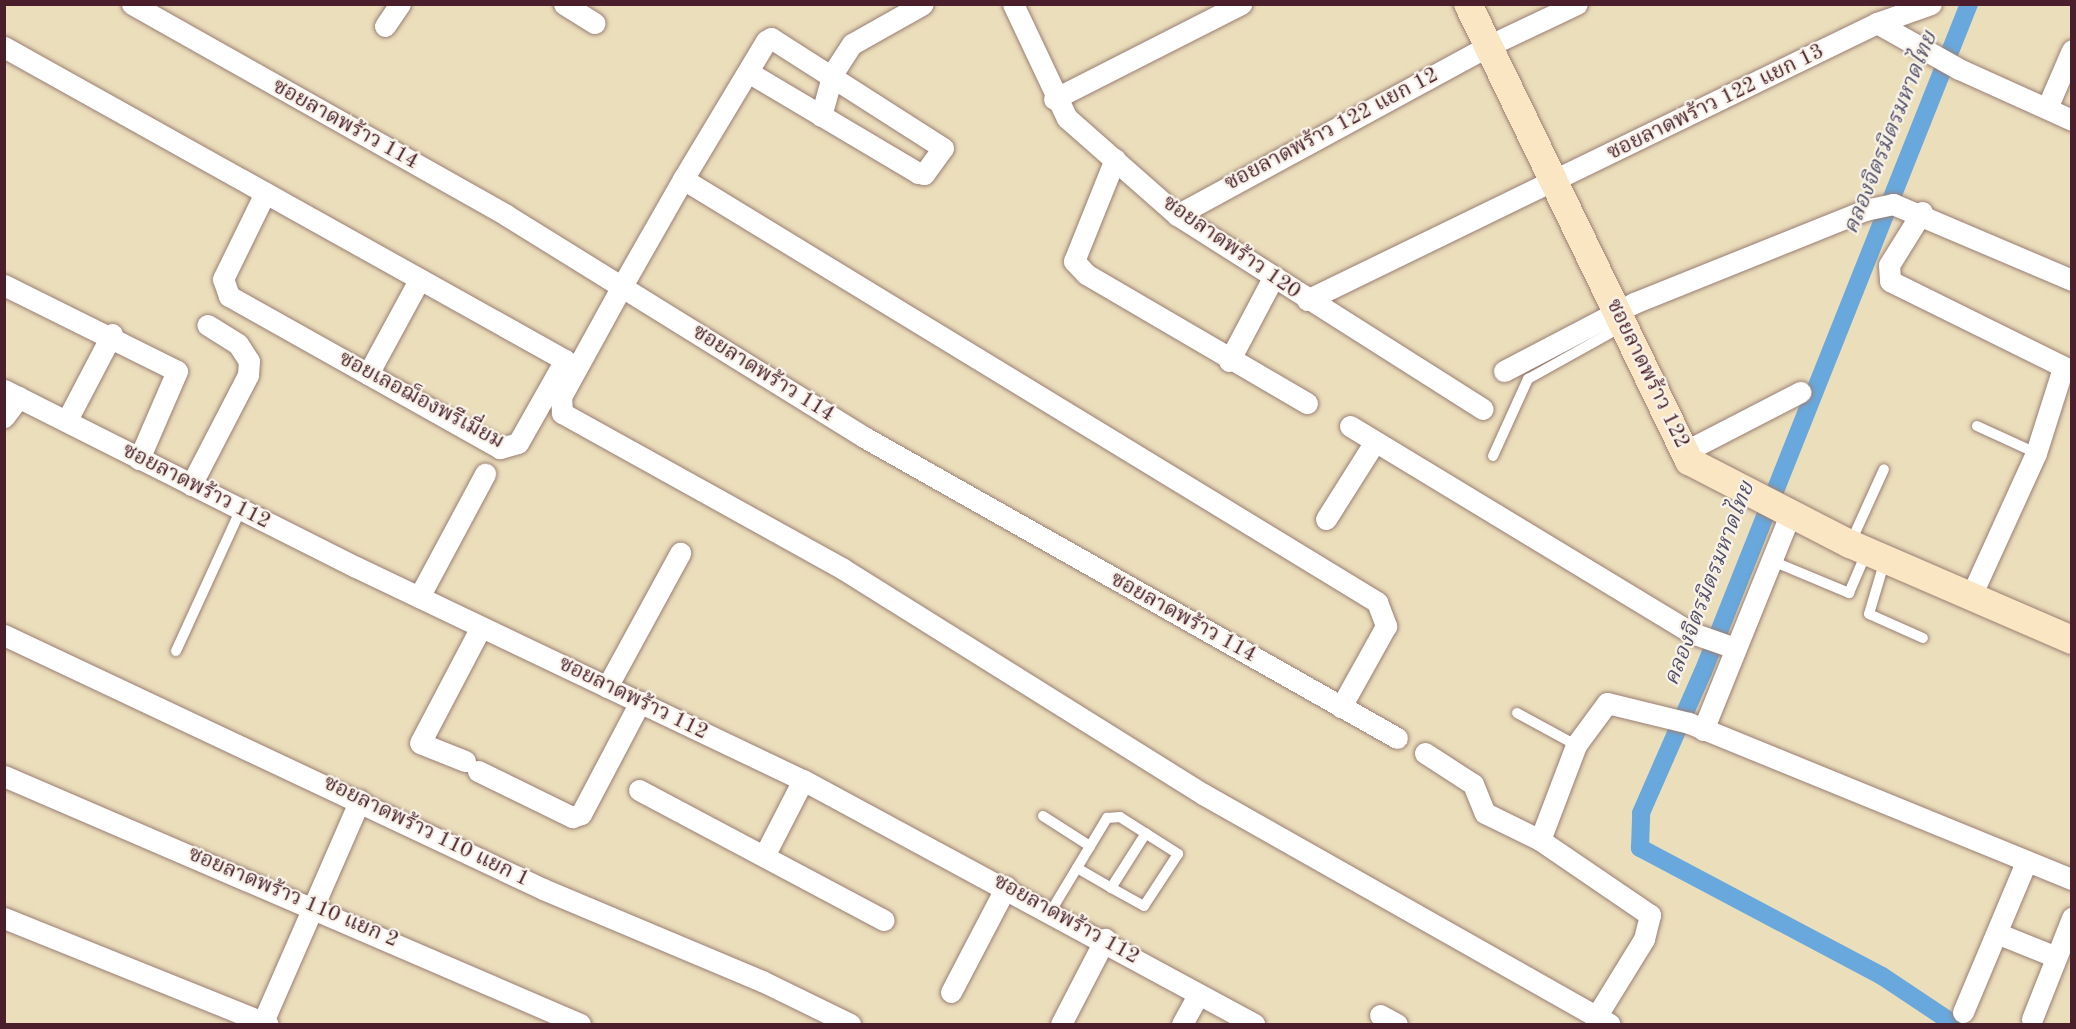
<!DOCTYPE html>
<html>
<head>
<meta charset="utf-8">
<style>
	body { margin:0 }
	#map { position:relative; width:2076px; height:1029px; overflow:hidden; background:#ebdebb; font-family:"Old Standard TT","Noto Serif Thai",serif }
	div>[style] { position:absolute }
	[style*='--x'] { left:calc(var(--x)*1px); top:calc(var(--y)*1px); width:calc(var(--w)*1px); rotate:calc(var(--a)*1deg) }
	.canal>* { height:18px; margin:-9px; padding:0 9px; transform-origin:9px; border-radius:9px; background:#68a8dc }
	.roads { filter:drop-shadow(0 0 2px #9a7e73) drop-shadow(0 0 2px #9a7e73) }
	.lane>* { height:10px; margin:-5px; padding:0 5px; transform-origin:5px; border-radius:5px; background:#fff }
	.street>* { height:21px; margin:-10.5px; padding:0 10.5px; transform-origin:10.5px; border-radius:10.5px; background:#fff }
	.secondary>* { height:28px; margin:-14px; padding:0 14px; transform-origin:14px; border-radius:14px; background:#fbe6c4 }
	span { translate:-50% -50%; white-space:nowrap; text-align:center; line-height:1.15; -webkit-text-stroke:4.5px #f7f3e8; paint-order:stroke }
	.street-label { font-size:21px; color:#4a1f2b }
	.water-label { font-size:22px; color:#544f69; font-style:italic }
	.frame { position:absolute; inset:0; border:6px solid #4a1f2b; pointer-events:none }
</style>
</head>
<body>
<div id="map">
	<div class="canal">
		<div style="--x:1954;--y:1024;--w:87;--a:-146.3"></div>
		<div style="--x:1882;--y:976;--w:274;--a:-152.1"></div>
		<div style="--x:1640;--y:848;--w:35;--a:-88"></div>
		<div style="--x:1641;--y:813;--w:154;--a:-66.3"></div>
		<div style="--x:1703;--y:672;--w:719;--a:-68.29"></div>
	</div>
	<div class="roads">
		<div class="lane">
			<div style="--x:1977;--y:426;--w:65;--a:24.6"></div>
			<div style="--x:1493;--y:456;--w:85;--a:-65.6"></div>
			<div style="--x:1528;--y:379;--w:109;--a:-29.2"></div>
			<div style="--x:1850;--y:544;--w:82;--a:-65.6"></div>
			<div style="--x:1770;--y:560;--w:86;--a:22.7"></div>
			<div style="--x:1849;--y:593;--w:46;--a:-66.8"></div>
			<div style="--x:1885;--y:560;--w:56;--a:106.5"></div>
			<div style="--x:1869;--y:614;--w:59;--a:24"></div>
			<div style="--x:176;--y:651;--w:156;--a:-65.4"></div>
			<div style="--x:1517;--y:713;--w:67;--a:28.5"></div>
			<div style="--x:1043;--y:816;--w:56;--a:32.6"></div>
			<div style="--x:1077;--y:868;--w:39;--a:30"></div>
			<div style="--x:1111;--y:888;--w:65;--a:-57.5"></div>
			<div style="--x:1051;--y:911;--w:109;--a:-58.9"></div>
			<div style="--x:1107;--y:818;--w:13;--a:-4"></div>
			<div style="--x:1120;--y:817;--w:69;--a:32.5"></div>
			<div style="--x:1178;--y:854;--w:62;--a:123.2"></div>
			<div style="--x:1144;--y:906;--w:38;--a:-151"></div>
		</div>
		<div class="street">
			<div style="--x:132;--y:4;--w:429;--a:29.4"></div>
			<div style="--x:506;--y:215;--w:421;--a:31.8"></div>
			<div style="--x:864;--y:437;--w:612;--a:29.45"></div>
			<div style="--x:564;--y:4;--w:36;--a:32"></div>
			<div style="--x:1013;--y:4;--w:126;--a:64.7"></div>
			<div style="--x:1067;--y:118;--w:147;--a:41.4"></div>
			<div style="--x:1177;--y:215;--w:362;--a:32.4"></div>
			<div style="--x:1877;--y:23;--w:94;--a:29.3"></div>
			<div style="--x:1959;--y:69;--w:124;--a:24.3"></div>
			<div style="--x:385;--y:26;--w:27;--a:-56"></div>
			<div style="--x:4;--y:47;--w:642;--a:29.16"></div>
			<div style="--x:565;--y:360;--w:95;--a:119.5"></div>
			<div style="--x:518;--y:443;--w:19;--a:164"></div>
			<div style="--x:500;--y:448;--w:311;--a:-150.7"></div>
			<div style="--x:229;--y:296;--w:18;--a:-109"></div>
			<div style="--x:223;--y:279;--w:96;--a:-64"></div>
			<div style="--x:748;--y:72;--w:198;--a:30.7"></div>
			<div style="--x:918;--y:173;--w:6;--a:9"></div>
			<div style="--x:924;--y:174;--w:32;--a:-54"></div>
			<div style="--x:943;--y:148;--w:204;--a:-147.4"></div>
			<div style="--x:771;--y:38;--w:6;--a:149"></div>
			<div style="--x:766;--y:41;--w:161;--a:121"></div>
			<div style="--x:683;--y:179;--w:123;--a:119.7"></div>
			<div style="--x:622;--y:286;--w:127;--a:118.8"></div>
			<div style="--x:561;--y:397;--w:16;--a:86"></div>
			<div style="--x:562;--y:413;--w:321;--a:29"></div>
			<div style="--x:843;--y:569;--w:425;--a:32"></div>
			<div style="--x:1203;--y:794;--w:467;--a:29.5"></div>
			<div style="--x:1054;--y:99;--w:210;--a:-26.9"></div>
			<div style="--x:2047;--y:108;--w:63;--a:-66.7"></div>
			<div style="--x:821;--y:116;--w:45;--a:-74.4"></div>
			<div style="--x:833;--y:73;--w:35;--a:-57"></div>
			<div style="--x:852;--y:44;--w:81;--a:-29.4"></div>
			<div style="--x:1115;--y:159;--w:110;--a:111.9"></div>
			<div style="--x:1074;--y:261;--w:18;--a:47"></div>
			<div style="--x:1086;--y:274;--w:256;--a:30.3"></div>
			<div style="--x:683;--y:179;--w:813;--a:31.36"></div>
			<div style="--x:1377;--y:602;--w:26;--a:69"></div>
			<div style="--x:1386;--y:626;--w:93;--a:119.1"></div>
			<div style="--x:1922;--y:212;--w:62;--a:121.9"></div>
			<div style="--x:1889;--y:265;--w:16;--a:86"></div>
			<div style="--x:1890;--y:281;--w:203;--a:26.3"></div>
			<div style="--x:1177;--y:215;--w:354;--a:-28.5"></div>
			<div style="--x:1488;--y:46;--w:98;--a:-25.3"></div>
			<div style="--x:4;--y:285;--w:193;--a:26.4"></div>
			<div style="--x:177;--y:371;--w:96;--a:113.4"></div>
			<div style="--x:1307;--y:300;--w:634;--a:-25.92"></div>
			<div style="--x:1877;--y:23;--w:57;--a:-19.4"></div>
			<div style="--x:1229;--y:361;--w:94;--a:-62.1"></div>
			<div style="--x:1504;--y:371;--w:147;--a:-27.6"></div>
			<div style="--x:1634;--y:303;--w:249;--a:-21.9"></div>
			<div style="--x:1865;--y:210;--w:29;--a:-12"></div>
			<div style="--x:1893;--y:204;--w:194;--a:23"></div>
			<div style="--x:368;--y:374;--w:107;--a:-61.5"></div>
			<div style="--x:4;--y:390;--w:394;--a:26.7"></div>
			<div style="--x:356;--y:567;--w:495;--a:25.5"></div>
			<div style="--x:803;--y:780;--w:513;--a:28.41"></div>
			<div style="--x:4;--y:417;--w:25;--a:-53"></div>
			<div style="--x:67;--y:420;--w:97;--a:-62.4"></div>
			<div style="--x:1350;--y:426;--w:400;--a:31.2"></div>
			<div style="--x:1692;--y:633;--w:42;--a:19.3"></div>
			<div style="--x:1684;--y:452;--w:131;--a:-27.3"></div>
			<div style="--x:191;--y:485;--w:124;--a:-62.6"></div>
			<div style="--x:248;--y:375;--w:14;--a:-86"></div>
			<div style="--x:249;--y:361;--w:20;--a:-123"></div>
			<div style="--x:238;--y:344;--w:36;--a:-148"></div>
			<div style="--x:1326;--y:519;--w:90;--a:-57.7"></div>
			<div style="--x:419;--y:597;--w:140;--a:-61.8"></div>
			<div style="--x:1970;--y:598;--w:159;--a:-65.5"></div>
			<div style="--x:2036;--y:453;--w:89;--a:-72.4"></div>
			<div style="--x:4;--y:635;--w:596;--a:25.23"></div>
			<div style="--x:543;--y:889;--w:238;--a:22.8"></div>
			<div style="--x:762;--y:981;--w:98;--a:26"></div>
			<div style="--x:607;--y:687;--w:153;--a:-61.4"></div>
			<div style="--x:1703;--y:730;--w:232;--a:-68"></div>
			<div style="--x:1425;--y:753;--w:57;--a:32.9"></div>
			<div style="--x:1473;--y:784;--w:31;--a:68"></div>
			<div style="--x:1485;--y:813;--w:61;--a:26.1"></div>
			<div style="--x:465;--y:761;--w:48;--a:-158.2"></div>
			<div style="--x:420;--y:743;--w:131;--a:-62.3"></div>
			<div style="--x:478;--y:771;--w:105;--a:26.1"></div>
			<div style="--x:572;--y:817;--w:9;--a:-18"></div>
			<div style="--x:581;--y:814;--w:127;--a:-62.2"></div>
			<div style="--x:4;--y:776;--w:627;--a:23.29"></div>
			<div style="--x:639;--y:790;--w:277;--a:28"></div>
			<div style="--x:764;--y:856;--w:85;--a:-62.8"></div>
			<div style="--x:4;--y:918;--w:284;--a:21.9"></div>
			<div style="--x:1999;--y:934;--w:61;--a:22"></div>
			<div style="--x:951;--y:992;--w:119;--a:-62.4"></div>
			<div style="--x:1963;--y:1012;--w:163;--a:-67.2"></div>
			<div style="--x:1380;--y:1015;--w:19;--a:28"></div>
			<div style="--x:1596;--y:1017;--w:92;--a:-58.4"></div>
			<div style="--x:1644;--y:939;--w:25;--a:-76"></div>
			<div style="--x:1650;--y:915;--w:133;--a:-145.7"></div>
			<div style="--x:1540;--y:840;--w:102;--a:-69.2"></div>
			<div style="--x:1576;--y:745;--w:52;--a:-53.6"></div>
			<div style="--x:1607;--y:703;--w:84;--a:13.7"></div>
			<div style="--x:1689;--y:723;--w:414;--a:22.2"></div>
			<div style="--x:2032;--y:1019;--w:109;--a:-68.4"></div>
			<div style="--x:262;--y:1024;--w:244;--a:-66.4"></div>
			<div style="--x:1061;--y:1024;--w:96;--a:-62.6"></div>
			<div style="--x:1182;--y:1024;--w:33;--a:-61"></div>
		</div>
		<div class="secondary">
			<div style="--x:1468;--y:4;--w:508;--a:64.19"></div>
			<div style="--x:1689;--y:461;--w:181;--a:27.3"></div>
			<div style="--x:1850;--y:544;--w:242;--a:23.4"></div>
		</div>
	</div>
	<div class="street-label">
		<span style="left:1716px;top:103px;rotate:-26deg">ซอยลาดพร้าว 122 แยก 13</span>
		<span style="left:345px;top:125px;rotate:29deg">ซอยลาดพร้าว 114</span>
		<span style="left:1332px;top:130px;rotate:-28deg">ซอยลาดพร้าว 122 แยก 12</span>
		<span style="left:1231px;top:248px;rotate:35deg">ซอยลาดพร้าว 120</span>
		<span style="left:763px;top:374px;rotate:32deg">ซอยลาดพร้าว 114</span>
		<span style="left:1647px;top:374px;rotate:64deg">ซอยลาดพร้าว 122</span>
		<span style="left:421px;top:401px;rotate:28deg">ซอยเลอฌ็องพรีเมี่ยม</span>
		<span style="left:196px;top:487px;rotate:27deg">ซอยลาดพร้าว 112</span>
		<span style="left:1183px;top:618px;rotate:29deg">ซอยลาดพร้าว 114</span>
		<span style="left:633px;top:699px;rotate:26deg">ซอยลาดพร้าว 112</span>
		<span style="left:426px;top:832px;rotate:26deg">ซอยลาดพร้าว 110 แยก 1</span>
		<span style="left:293px;top:898px;rotate:23deg">ซอยลาดพร้าว 110 แยก 2</span>
		<span style="left:1066px;top:920px;rotate:29deg">ซอยลาดพร้าว 112</span>
	</div>
	<div class="water-label">
		<span style="left:1891px;top:133px;rotate:-68deg">คลองจิตรมิตรมหาดไทย</span>
		<span style="left:1710px;top:584px;rotate:-69deg">คลองจิตรมิตรมหาดไทย</span>
	</div>
	<div class="frame"></div>
</div>
</body>
</html>
